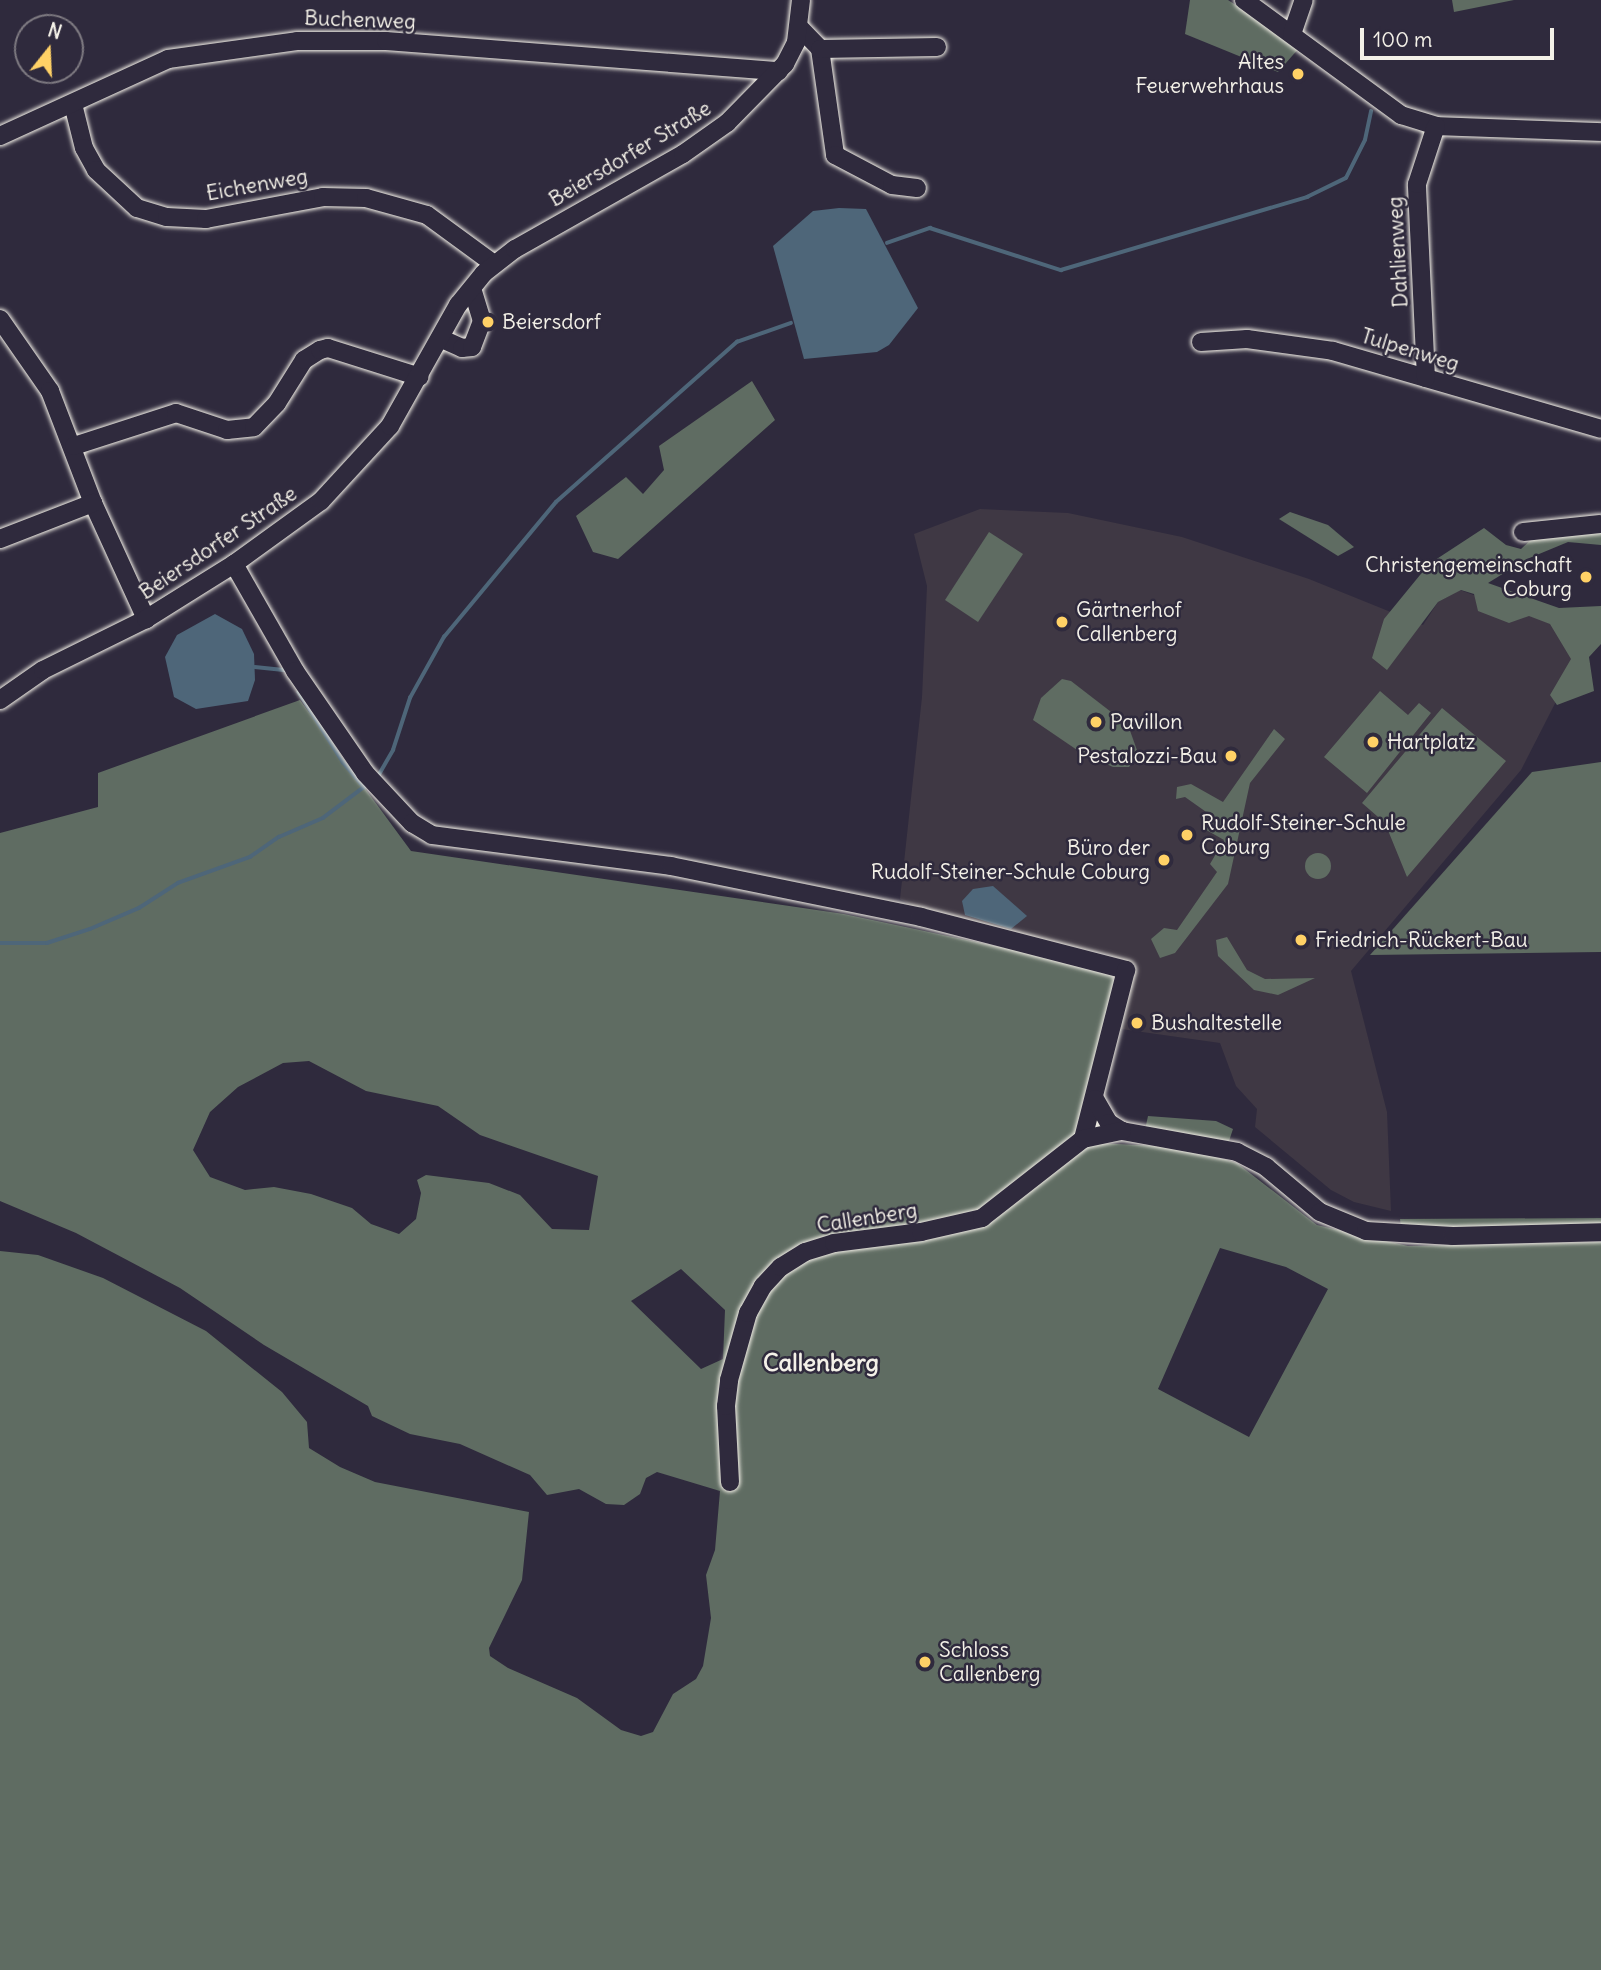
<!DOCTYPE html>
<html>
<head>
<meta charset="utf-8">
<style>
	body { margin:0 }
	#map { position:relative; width:1601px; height:1970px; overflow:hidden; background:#2f2a3d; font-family:Delius,sans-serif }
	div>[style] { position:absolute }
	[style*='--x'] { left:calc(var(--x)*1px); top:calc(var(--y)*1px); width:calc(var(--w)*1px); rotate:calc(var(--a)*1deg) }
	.built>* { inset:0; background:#3f3844 }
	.green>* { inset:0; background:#5f6c62 }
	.round { border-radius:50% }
	.water>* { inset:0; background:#4e6679 }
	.stream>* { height:3.5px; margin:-1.75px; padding:0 1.75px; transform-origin:1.75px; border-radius:1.75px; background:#4e6679 }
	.roads { filter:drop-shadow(0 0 2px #f4f1e8) drop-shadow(0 0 2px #f4f1e8) }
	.minor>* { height:18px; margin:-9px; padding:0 9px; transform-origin:9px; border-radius:9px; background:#2f2a3d }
	.dots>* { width:19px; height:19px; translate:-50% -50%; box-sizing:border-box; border:4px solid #2f2a3d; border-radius:50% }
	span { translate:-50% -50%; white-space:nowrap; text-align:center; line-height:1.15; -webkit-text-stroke:5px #2f2a3d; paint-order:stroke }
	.street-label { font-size:21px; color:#f4f1e8 }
	.poi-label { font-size:21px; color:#f4f1e8 }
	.right { translate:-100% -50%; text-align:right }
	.left { translate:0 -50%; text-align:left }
	.quarter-label { font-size:24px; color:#f4f1e8; font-weight:700 }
	.north { position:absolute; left:14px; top:14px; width:70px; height:70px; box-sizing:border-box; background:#2f2a3d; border:2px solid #7e7a81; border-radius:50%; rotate:18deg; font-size:19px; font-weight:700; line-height:28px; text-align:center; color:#f4f1e8 }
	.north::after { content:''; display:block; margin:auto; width:24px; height:32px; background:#ffd166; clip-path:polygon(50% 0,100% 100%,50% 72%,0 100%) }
	.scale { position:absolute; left:1360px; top:28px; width:194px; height:32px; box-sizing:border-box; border:4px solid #f4f1e8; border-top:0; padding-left:9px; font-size:21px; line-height:24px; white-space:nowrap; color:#f4f1e8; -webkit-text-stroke:5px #2f2a3d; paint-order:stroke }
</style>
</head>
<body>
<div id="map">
	<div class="built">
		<div style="clip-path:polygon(980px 509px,1068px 513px,1182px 537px,1309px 579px,1423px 625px,1438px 602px,1460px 590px,1589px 637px,1521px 770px,1351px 971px,1387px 1112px,1391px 1211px,1354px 1202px,1331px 1190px,1255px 1127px,1257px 1109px,1236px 1086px,1220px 1043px,1121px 1029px,1135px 964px,1107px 954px,929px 914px,900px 899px,922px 697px,927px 586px,914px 534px)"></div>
	</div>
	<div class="green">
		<div style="clip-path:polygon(1190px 0,1228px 0,1300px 47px,1278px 72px,1185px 34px)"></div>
		<div style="clip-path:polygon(1452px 0,1514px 0,1454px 12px)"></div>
		<div style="clip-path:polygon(752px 381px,775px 420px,618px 559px,593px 552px,576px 516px,626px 477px,643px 494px,664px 470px,659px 446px)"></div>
		<div style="clip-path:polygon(1290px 512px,1328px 525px,1354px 547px,1338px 556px,1279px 519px)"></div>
		<div style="clip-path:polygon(1484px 528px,1506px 545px,1521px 549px,1535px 536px,1601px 531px,1601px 545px,1568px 542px,1527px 559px,1488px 583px,1559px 608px,1601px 606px,1601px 644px,1589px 657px,1594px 691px,1557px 705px,1550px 695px,1571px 659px,1550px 624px,1529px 616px,1509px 623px,1478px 611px,1474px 594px,1461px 590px,1438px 602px,1387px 670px,1372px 658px,1384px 619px,1429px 564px)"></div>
		<div style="clip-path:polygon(989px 532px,1023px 554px,978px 622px,945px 600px)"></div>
		<div style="clip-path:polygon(1062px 679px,1071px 681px,1128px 725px,1138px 753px,1129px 767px,1113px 767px,1080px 752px,1033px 720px,1041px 698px)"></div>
		<div style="clip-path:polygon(1380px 691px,1408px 715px,1419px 703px,1431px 713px,1367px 793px,1324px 757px)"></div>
		<div style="clip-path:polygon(evenodd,300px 700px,411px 851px,844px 914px,1110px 970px,1116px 986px,1090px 1105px,1095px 1143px,1181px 1147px,1237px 1163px,1317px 1225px,1408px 1246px,1601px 1242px,1601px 1970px,0 1970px,0 1251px,38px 1255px,103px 1278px,206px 1331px,282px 1392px,307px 1422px,309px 1448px,340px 1467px,375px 1482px,529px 1512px,522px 1580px,489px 1648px,490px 1656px,508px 1668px,577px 1698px,621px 1730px,641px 1736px,653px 1732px,673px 1694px,696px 1679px,703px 1666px,711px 1618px,706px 1575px,715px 1550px,720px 1491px,657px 1472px,646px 1478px,640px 1494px,624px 1505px,606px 1504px,579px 1489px,547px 1495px,530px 1475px,460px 1444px,410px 1434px,372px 1416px,368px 1406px,264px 1345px,180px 1288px,76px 1233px,0 1201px,0 833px,98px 807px,98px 773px,300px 700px,309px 1061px,366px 1091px,438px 1106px,480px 1135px,598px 1176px,589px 1230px,552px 1229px,520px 1195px,489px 1183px,426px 1175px,417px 1180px,421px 1193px,416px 1219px,399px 1234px,371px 1224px,352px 1208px,311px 1194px,274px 1187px,245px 1190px,210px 1177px,193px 1150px,210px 1112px,238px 1087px,283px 1063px,309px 1061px,300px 700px,1220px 1248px,1286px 1267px,1328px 1289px,1249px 1437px,1158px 1389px,1220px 1248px,300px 700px,681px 1269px,725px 1310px,723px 1359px,701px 1369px,631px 1301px,681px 1269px)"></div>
		<div style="clip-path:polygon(1442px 708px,1506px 761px,1407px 877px,1385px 823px,1362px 803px)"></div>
		<div style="clip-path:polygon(1274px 729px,1285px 739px,1250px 783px,1228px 884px,1175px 953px,1160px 958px,1151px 939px,1164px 928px,1177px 930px,1217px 872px,1210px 864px,1224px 840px,1201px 827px,1209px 814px,1185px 797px,1176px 799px,1177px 787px,1191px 784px,1223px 802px)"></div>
		<div style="clip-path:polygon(1601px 762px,1601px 952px,1370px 955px,1532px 772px)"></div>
		<div class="round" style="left:1305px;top:853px;width:26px;height:26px"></div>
		<div style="clip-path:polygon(1227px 937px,1247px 970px,1265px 979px,1315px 978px,1278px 995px,1254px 990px,1218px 956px,1216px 940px)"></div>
		<div style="clip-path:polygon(1148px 1116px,1216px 1121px,1233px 1129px,1229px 1141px,1145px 1130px)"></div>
		<div style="clip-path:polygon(1601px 1218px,1601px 1226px,1564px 1228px,1401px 1228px,1400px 1219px)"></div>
	</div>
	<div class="water">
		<div style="clip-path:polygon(839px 208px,866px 209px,918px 308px,889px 345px,877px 352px,804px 359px,773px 246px,813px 211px)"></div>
		<div style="clip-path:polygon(215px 614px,242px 629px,254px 654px,255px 680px,248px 701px,196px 709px,174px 697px,165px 657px,177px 635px)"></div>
		<div style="clip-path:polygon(993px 886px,1027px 916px,1011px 929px,965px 915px,962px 901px,973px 889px)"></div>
	</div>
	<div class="stream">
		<div style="--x:887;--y:243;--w:46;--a:-19.2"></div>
		<div style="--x:930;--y:228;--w:138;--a:17.8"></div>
		<div style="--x:1061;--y:270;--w:257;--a:-16.5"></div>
		<div style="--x:1307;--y:197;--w:43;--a:-26"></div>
		<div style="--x:1346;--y:178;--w:42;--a:-63.4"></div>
		<div style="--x:1365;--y:140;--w:29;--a:-78"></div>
		<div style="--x:255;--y:667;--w:31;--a:6"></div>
		<div style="--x:299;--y:692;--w:83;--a:57.8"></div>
		<div style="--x:343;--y:762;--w:33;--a:50"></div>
		<div style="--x:377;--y:778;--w:32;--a:-60"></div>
		<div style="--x:393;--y:750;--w:55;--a:-71.9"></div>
		<div style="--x:410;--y:698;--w:70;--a:-60.9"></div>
		<div style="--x:444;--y:637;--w:175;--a:-50.3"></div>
		<div style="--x:556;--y:502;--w:242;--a:-41.5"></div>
		<div style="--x:737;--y:342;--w:57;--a:-19.4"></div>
		<div style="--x:0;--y:943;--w:47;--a:0"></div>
		<div style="--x:47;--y:943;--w:45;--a:-18"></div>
		<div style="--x:90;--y:929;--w:53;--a:-23.2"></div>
		<div style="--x:139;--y:908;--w:46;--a:-32.7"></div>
		<div style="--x:178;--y:883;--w:77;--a:-19.9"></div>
		<div style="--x:250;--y:857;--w:35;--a:-35"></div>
		<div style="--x:279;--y:837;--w:48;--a:-23.4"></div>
		<div style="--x:323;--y:818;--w:56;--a:-37.1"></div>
	</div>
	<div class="roads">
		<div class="minor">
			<div style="--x:1244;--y:0;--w:195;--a:36.2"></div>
			<div style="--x:1401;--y:115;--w:37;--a:17"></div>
			<div style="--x:1436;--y:126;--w:165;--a:2.1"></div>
			<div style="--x:799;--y:27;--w:30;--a:46"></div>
			<div style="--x:820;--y:49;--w:107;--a:81.9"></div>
			<div style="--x:835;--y:155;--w:64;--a:27.8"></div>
			<div style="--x:892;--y:185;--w:25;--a:7"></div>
			<div style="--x:1292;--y:34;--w:36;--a:-71"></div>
			<div style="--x:820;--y:49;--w:117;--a:-1"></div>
			<div style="--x:73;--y:104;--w:45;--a:76"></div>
			<div style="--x:84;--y:148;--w:25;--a:61"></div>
			<div style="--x:96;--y:170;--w:56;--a:42.8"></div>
			<div style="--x:137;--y:208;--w:31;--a:17"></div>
			<div style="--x:167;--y:217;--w:39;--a:3"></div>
			<div style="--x:206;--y:219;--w:119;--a:-10.6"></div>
			<div style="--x:323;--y:197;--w:43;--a:1.3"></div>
			<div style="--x:366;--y:198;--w:63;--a:15.6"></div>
			<div style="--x:427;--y:215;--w:83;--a:36.2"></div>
			<div style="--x:0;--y:136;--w:185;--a:-24.6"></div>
			<div style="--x:168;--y:59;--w:130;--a:-7.9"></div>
			<div style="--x:297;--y:41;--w:89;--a:0"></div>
			<div style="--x:386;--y:41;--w:394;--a:4.4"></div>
			<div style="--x:0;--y:319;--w:88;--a:55.2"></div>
			<div style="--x:50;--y:391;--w:120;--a:69"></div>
			<div style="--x:93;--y:503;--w:128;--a:65.4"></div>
			<div style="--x:442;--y:339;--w:22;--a:24"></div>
			<div style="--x:462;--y:348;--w:10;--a:-6"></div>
			<div style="--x:472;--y:347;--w:28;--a:-69"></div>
			<div style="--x:482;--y:321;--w:34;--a:-107"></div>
			<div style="--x:1201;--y:342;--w:46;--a:-3.7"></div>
			<div style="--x:1247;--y:339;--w:87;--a:7.9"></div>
			<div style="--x:1333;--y:351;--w:279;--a:16.2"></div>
			<div style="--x:1426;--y:378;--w:194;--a:-92.7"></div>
			<div style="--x:1417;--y:184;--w:61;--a:-71.9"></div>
			<div style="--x:74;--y:446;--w:107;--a:-17.9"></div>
			<div style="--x:176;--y:413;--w:54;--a:18.4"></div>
			<div style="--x:227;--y:430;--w:27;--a:-6"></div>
			<div style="--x:254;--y:427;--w:33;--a:-46"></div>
			<div style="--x:277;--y:403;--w:51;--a:-57.9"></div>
			<div style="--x:304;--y:360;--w:19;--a:-32"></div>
			<div style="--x:320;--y:350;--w:8;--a:-14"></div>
			<div style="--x:328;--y:348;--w:96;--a:17.5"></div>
			<div style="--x:1523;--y:532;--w:78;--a:-5.9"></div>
			<div style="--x:0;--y:539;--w:100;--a:-21.2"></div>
			<div style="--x:234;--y:564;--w:123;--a:60.3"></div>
			<div style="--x:295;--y:671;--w:124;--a:55.5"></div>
			<div style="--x:365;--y:773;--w:69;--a:46.8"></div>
			<div style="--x:412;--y:823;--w:23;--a:31"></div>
			<div style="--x:432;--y:835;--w:241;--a:7.4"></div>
			<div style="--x:671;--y:866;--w:255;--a:11.5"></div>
			<div style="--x:921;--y:917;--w:212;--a:14.5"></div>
			<div style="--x:1126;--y:970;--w:174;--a:104.3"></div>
			<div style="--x:0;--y:700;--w:52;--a:-34.9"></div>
			<div style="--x:43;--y:670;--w:115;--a:-26.3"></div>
			<div style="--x:146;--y:619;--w:104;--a:-32"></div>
			<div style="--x:234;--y:564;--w:107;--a:-35.9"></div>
			<div style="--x:321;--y:501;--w:102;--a:-47.4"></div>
			<div style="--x:390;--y:426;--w:139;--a:-60.7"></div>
			<div style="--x:458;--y:305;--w:41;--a:-50.9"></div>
			<div style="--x:484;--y:273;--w:39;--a:-38"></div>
			<div style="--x:515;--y:249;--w:193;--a:-29.5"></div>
			<div style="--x:683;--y:154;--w:54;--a:-35.2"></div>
			<div style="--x:727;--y:123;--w:83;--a:-45.5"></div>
			<div style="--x:785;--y:64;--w:25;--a:-63"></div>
			<div style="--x:796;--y:42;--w:42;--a:-83.2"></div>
			<div style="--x:1095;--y:1099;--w:28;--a:60"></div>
			<div style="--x:1109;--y:1123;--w:15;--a:32"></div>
			<div style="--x:1122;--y:1131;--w:117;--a:10.3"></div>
			<div style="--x:1237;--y:1152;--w:33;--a:27"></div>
			<div style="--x:1266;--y:1167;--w:70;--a:39.8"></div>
			<div style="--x:1320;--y:1212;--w:50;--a:22.4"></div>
			<div style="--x:1366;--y:1231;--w:87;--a:3.3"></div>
			<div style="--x:1453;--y:1236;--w:148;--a:-1.5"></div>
			<div style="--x:730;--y:1482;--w:76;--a:-93"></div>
			<div style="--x:726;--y:1406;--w:26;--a:-83"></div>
			<div style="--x:729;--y:1380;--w:70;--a:-74.2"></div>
			<div style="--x:748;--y:1313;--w:31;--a:-61"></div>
			<div style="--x:763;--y:1286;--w:26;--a:-47"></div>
			<div style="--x:781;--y:1267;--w:28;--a:-32"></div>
			<div style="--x:805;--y:1252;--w:30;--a:-17"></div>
			<div style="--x:834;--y:1243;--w:88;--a:-7.2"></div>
			<div style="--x:921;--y:1232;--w:63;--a:-12.9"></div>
			<div style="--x:982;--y:1218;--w:128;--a:-38"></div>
			<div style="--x:1083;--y:1139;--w:40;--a:-12"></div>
		</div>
	</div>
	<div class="dots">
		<div style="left:1298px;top:74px;background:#ffd166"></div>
		<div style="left:488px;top:322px;background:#ffd166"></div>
		<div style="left:1586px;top:577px;background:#ffd166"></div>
		<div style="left:1062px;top:622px;background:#ffd166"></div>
		<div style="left:1096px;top:722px;background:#ffd166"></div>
		<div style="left:1373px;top:742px;background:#ffd166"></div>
		<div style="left:1231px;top:756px;background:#ffd166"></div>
		<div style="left:1187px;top:835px;background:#ffd166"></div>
		<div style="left:1164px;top:860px;background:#ffd166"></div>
		<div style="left:1301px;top:940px;background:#ffd166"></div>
		<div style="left:1137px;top:1023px;background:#ffd166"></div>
		<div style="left:925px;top:1662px;background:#ffd166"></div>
	</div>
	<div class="street-label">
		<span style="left:360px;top:20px;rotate:2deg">Buchenweg</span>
		<span style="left:630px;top:154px;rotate:-31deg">Beiersdorfer Straße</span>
		<span style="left:257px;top:185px;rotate:-10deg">Eichenweg</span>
		<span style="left:1398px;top:252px;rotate:-93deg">Dahlienweg</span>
		<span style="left:1410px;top:350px;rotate:17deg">Tulpenweg</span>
		<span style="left:218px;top:543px;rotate:-34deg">Beiersdorfer Straße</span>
		<span style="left:867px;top:1218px;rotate:-9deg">Callenberg</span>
	</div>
	<div class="poi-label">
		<span class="right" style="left:1284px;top:74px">Altes<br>Feuerwehrhaus</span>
		<span class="left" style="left:502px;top:322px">Beiersdorf</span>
		<span class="right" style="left:1572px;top:577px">Christengemeinschaft<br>Coburg</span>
		<span class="left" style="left:1076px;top:622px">Gärtnerhof<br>Callenberg</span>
		<span class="left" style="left:1110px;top:722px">Pavillon</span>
		<span class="left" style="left:1387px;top:742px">Hartplatz</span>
		<span class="right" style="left:1217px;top:756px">Pestalozzi-Bau</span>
		<span class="left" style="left:1201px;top:835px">Rudolf-Steiner-Schule<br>Coburg</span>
		<span class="right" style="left:1150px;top:860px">Büro der<br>Rudolf-Steiner-Schule Coburg</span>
		<span class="left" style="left:1315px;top:940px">Friedrich-Rückert-Bau</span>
		<span class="left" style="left:1151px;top:1023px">Bushaltestelle</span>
		<span class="left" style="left:939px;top:1662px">Schloss<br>Callenberg</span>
	</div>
	<div class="quarter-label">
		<span style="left:821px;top:1363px">Callenberg</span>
	</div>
	<div class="north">N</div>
	<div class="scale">100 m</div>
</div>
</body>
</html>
